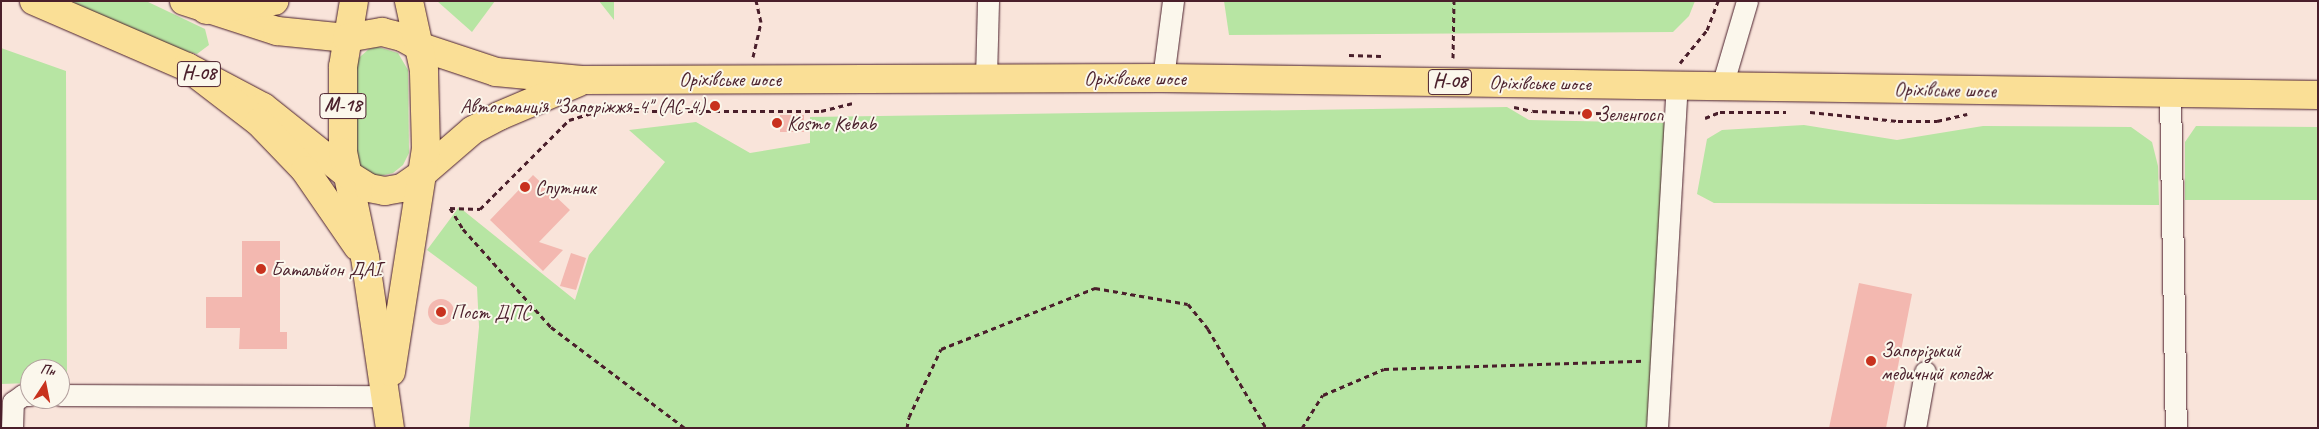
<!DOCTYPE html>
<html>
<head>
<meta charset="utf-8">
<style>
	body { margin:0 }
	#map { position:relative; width:2319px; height:429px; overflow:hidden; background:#f9e4da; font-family:Caveat,sans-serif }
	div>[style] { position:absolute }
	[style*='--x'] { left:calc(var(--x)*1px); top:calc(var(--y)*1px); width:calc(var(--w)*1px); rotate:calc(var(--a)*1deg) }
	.green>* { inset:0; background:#b7e5a3 }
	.building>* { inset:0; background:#f3b8b0 }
	.round { border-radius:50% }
	.path>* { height:3px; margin-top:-1.5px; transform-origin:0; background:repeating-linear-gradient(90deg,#4a1f2b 0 5px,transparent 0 9px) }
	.roads { filter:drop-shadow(0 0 1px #4a1f2b) drop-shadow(0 0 1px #4a1f2b) }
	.minor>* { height:21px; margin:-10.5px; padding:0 10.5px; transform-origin:10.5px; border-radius:10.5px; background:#fbf7ec }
	.major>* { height:28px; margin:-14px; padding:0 14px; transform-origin:14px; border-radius:14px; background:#fadf96 }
	.highway>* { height:28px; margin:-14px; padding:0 14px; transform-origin:14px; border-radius:14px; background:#fadf96 }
	.dots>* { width:14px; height:14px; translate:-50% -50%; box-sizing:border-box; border:2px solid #fbf7ec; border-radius:50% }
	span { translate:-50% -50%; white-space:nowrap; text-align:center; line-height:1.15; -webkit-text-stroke:4px #fbf7ec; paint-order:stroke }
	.shield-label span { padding:1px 4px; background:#fbf7ec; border:1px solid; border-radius:4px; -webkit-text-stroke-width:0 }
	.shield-label { font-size:19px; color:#4a1f2b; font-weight:700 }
	.street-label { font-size:20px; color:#4a1f2b }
	.poi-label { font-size:20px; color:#4a1f2b }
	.right { translate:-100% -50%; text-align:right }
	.left { translate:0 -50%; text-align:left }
	.frame { position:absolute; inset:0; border:2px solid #4a1f2b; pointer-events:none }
	.north { position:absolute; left:20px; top:359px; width:50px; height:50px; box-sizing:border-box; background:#fbf7ec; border:1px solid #b4a19f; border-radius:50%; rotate:11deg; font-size:14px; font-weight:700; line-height:20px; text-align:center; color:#4a1f2b }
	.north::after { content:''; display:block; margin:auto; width:18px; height:22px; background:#c8321e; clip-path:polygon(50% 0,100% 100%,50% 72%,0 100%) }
</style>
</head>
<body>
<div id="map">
	<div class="green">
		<div style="clip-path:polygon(68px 1px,146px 1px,205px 29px,209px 45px,197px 54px,181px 50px)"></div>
		<div style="clip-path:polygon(437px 1px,495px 1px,472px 32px)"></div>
		<div style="clip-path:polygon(599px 1px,614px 1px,614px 20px)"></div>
		<div style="clip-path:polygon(1224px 1px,1695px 1px,1689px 16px,1673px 32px,1229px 35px)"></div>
		<div style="clip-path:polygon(378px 47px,398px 53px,408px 70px,409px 153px,403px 165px,393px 173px,380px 176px,368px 173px,358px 166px,352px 154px,354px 62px,369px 49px)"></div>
		<div style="clip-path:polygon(1px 48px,66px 71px,67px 383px,60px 383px,60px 369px,30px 369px,30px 383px,1px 384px)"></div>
		<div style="clip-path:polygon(1507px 107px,1529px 120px,1668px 123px,1648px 428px,469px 428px,479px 327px,477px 287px,427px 250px,459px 207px,575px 300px,589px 255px,665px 162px,629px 130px,696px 122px,750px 153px,810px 143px,810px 117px)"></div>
		<div style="clip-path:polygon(1804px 125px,1897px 140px,1983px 126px,2131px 127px,2152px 142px,2158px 166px,2159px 205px,1714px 203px,1697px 194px,1707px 139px,1722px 130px)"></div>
		<div style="clip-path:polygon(2196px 126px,2318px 127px,2318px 200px,2185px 200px,2185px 142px)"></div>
	</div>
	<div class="building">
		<div style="clip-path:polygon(780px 115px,804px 115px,804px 132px,780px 132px)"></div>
		<div style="clip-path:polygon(533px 175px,570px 210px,539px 242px,563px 250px,543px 271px,490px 220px)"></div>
		<div style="clip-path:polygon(242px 241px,280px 241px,280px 332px,287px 332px,287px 349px,239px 349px,240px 328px,206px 328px,206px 297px,242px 297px)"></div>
		<div style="clip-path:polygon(571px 253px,586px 258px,576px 290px,560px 286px)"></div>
		<div style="clip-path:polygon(1859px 283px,1912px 294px,1886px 428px,1829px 428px)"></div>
		<div class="round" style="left:428px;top:299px;width:26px;height:26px"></div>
	</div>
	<div class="path">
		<div style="--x:1349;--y:55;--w:32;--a:2"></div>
		<div style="--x:753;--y:57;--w:36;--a:-77"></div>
		<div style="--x:761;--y:22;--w:22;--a:-103"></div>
		<div style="--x:1453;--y:58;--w:57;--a:-89"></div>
		<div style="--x:1680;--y:63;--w:43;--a:-50.7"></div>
		<div style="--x:1707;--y:30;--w:31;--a:-69"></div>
		<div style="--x:1514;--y:107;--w:19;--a:12"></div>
		<div style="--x:1533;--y:111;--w:124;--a:1.8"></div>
		<div style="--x:1810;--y:112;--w:88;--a:5.8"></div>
		<div style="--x:1898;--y:121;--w:39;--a:0"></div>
		<div style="--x:1937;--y:121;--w:31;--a:-13"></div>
		<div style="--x:1705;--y:118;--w:16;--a:-22"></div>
		<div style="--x:1720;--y:112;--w:66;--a:0"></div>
		<div style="--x:450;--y:208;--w:30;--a:2"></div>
		<div style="--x:480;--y:209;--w:126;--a:-45"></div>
		<div style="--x:569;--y:120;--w:30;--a:-17"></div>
		<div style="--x:598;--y:111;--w:223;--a:0"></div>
		<div style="--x:821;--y:111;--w:32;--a:-14"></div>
		<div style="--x:450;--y:208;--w:25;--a:58"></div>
		<div style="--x:463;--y:229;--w:132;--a:48.1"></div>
		<div style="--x:551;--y:327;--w:168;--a:37"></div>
		<div style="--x:907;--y:428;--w:11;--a:-80"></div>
		<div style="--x:909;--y:417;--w:75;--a:-64.8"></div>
		<div style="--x:941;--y:349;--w:166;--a:-21.6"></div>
		<div style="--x:1095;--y:288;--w:94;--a:9.8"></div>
		<div style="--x:1188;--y:304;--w:32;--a:51"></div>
		<div style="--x:1208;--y:329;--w:115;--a:59.6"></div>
		<div style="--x:1302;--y:428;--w:39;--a:-58"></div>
		<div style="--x:1323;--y:395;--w:66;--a:-23.1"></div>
		<div style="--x:1384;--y:369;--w:259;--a:-1.8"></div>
	</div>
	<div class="roads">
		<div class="minor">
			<div style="--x:986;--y:78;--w:77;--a:-88.5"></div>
			<div style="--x:1163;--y:78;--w:78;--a:-82.6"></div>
			<div style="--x:1722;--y:86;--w:89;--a:-73.6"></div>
			<div style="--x:2170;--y:93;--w:335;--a:89"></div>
			<div style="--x:60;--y:395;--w:327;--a:0.2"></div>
			<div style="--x:12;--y:428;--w:26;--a:-88"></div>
			<div style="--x:13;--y:402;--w:12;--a:-35"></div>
			<div style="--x:23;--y:395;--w:7;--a:0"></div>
			<div style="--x:1657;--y:428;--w:344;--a:-86.7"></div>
			<div style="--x:1915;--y:428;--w:57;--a:-79.9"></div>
		</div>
		<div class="major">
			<div style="--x:34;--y:1;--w:167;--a:23.3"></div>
			<div style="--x:187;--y:67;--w:86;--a:27.8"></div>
			<div style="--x:263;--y:107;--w:107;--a:38.6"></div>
			<div style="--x:184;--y:1;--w:98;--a:17.9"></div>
			<div style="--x:277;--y:31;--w:70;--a:5.7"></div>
			<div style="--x:418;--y:46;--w:82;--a:18.4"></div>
			<div style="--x:496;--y:72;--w:86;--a:5.3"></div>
			<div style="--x:582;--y:80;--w:581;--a:-0.2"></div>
			<div style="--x:1163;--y:78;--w:1155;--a:0.84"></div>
			<div style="--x:422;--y:174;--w:67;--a:-40.8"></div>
			<div style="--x:473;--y:130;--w:30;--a:-28"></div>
			<div style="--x:499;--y:116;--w:87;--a:-23"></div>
		</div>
		<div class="highway">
			<div style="--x:354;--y:1;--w:67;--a:99.5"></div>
			<div style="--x:343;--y:67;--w:85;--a:90"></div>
			<div style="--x:343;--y:152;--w:107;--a:78.2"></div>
			<div style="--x:365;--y:257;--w:173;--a:81.7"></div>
			<div style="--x:206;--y:10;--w:69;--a:-7.5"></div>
			<div style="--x:347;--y:38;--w:36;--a:-10"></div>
			<div style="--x:382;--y:32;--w:21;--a:14"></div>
			<div style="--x:402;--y:37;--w:18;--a:29"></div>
			<div style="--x:187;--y:67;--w:91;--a:37.4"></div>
			<div style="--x:259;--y:122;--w:66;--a:46.2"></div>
			<div style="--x:305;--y:170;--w:93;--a:55.5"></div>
			<div style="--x:347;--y:174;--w:26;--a:32"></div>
			<div style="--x:369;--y:188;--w:16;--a:11"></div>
			<div style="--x:385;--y:191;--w:17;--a:-10"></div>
			<div style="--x:402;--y:188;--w:24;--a:-35"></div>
			<div style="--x:391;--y:372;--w:226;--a:-81.1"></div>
			<div style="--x:426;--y:149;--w:79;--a:-91.5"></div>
			<div style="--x:424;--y:70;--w:71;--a:-102.3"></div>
		</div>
	</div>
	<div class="dots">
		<div style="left:715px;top:106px;background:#c8321e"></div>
		<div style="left:1587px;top:114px;background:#c8321e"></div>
		<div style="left:777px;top:123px;background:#c8321e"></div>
		<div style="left:525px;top:187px;background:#c8321e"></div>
		<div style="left:261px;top:269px;background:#c8321e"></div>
		<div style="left:441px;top:312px;background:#c8321e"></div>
		<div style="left:1871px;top:361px;background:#c8321e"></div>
	</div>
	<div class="shield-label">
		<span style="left:199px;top:74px">Н-08</span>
		<span style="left:1450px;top:82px">Н-08</span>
		<span style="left:343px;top:106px">М-18</span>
	</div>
	<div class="street-label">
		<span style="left:1135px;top:78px">Оріхівське шосе</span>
		<span style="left:730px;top:79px">Оріхівське шосе</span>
		<span style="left:1540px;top:83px;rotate:1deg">Оріхівське шосе</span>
		<span style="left:1945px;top:90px;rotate:1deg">Оріхівське шосе</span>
	</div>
	<div class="poi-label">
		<span class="right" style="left:705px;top:106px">Автостанція "Запоріжжя-4" (АС-4)</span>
		<span class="left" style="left:1597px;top:114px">Зеленгосп</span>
		<span class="left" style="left:787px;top:123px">Kosmo Kebab</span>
		<span class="left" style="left:535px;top:187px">Спутник</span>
		<span class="left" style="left:271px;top:269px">Батальйон ДАI</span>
		<span class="left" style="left:451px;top:312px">Пост ДПС</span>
		<span class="left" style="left:1881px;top:362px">Запорізький<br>медичний коледж</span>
	</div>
	<div class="frame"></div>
	<div class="north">Пн</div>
</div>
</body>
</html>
